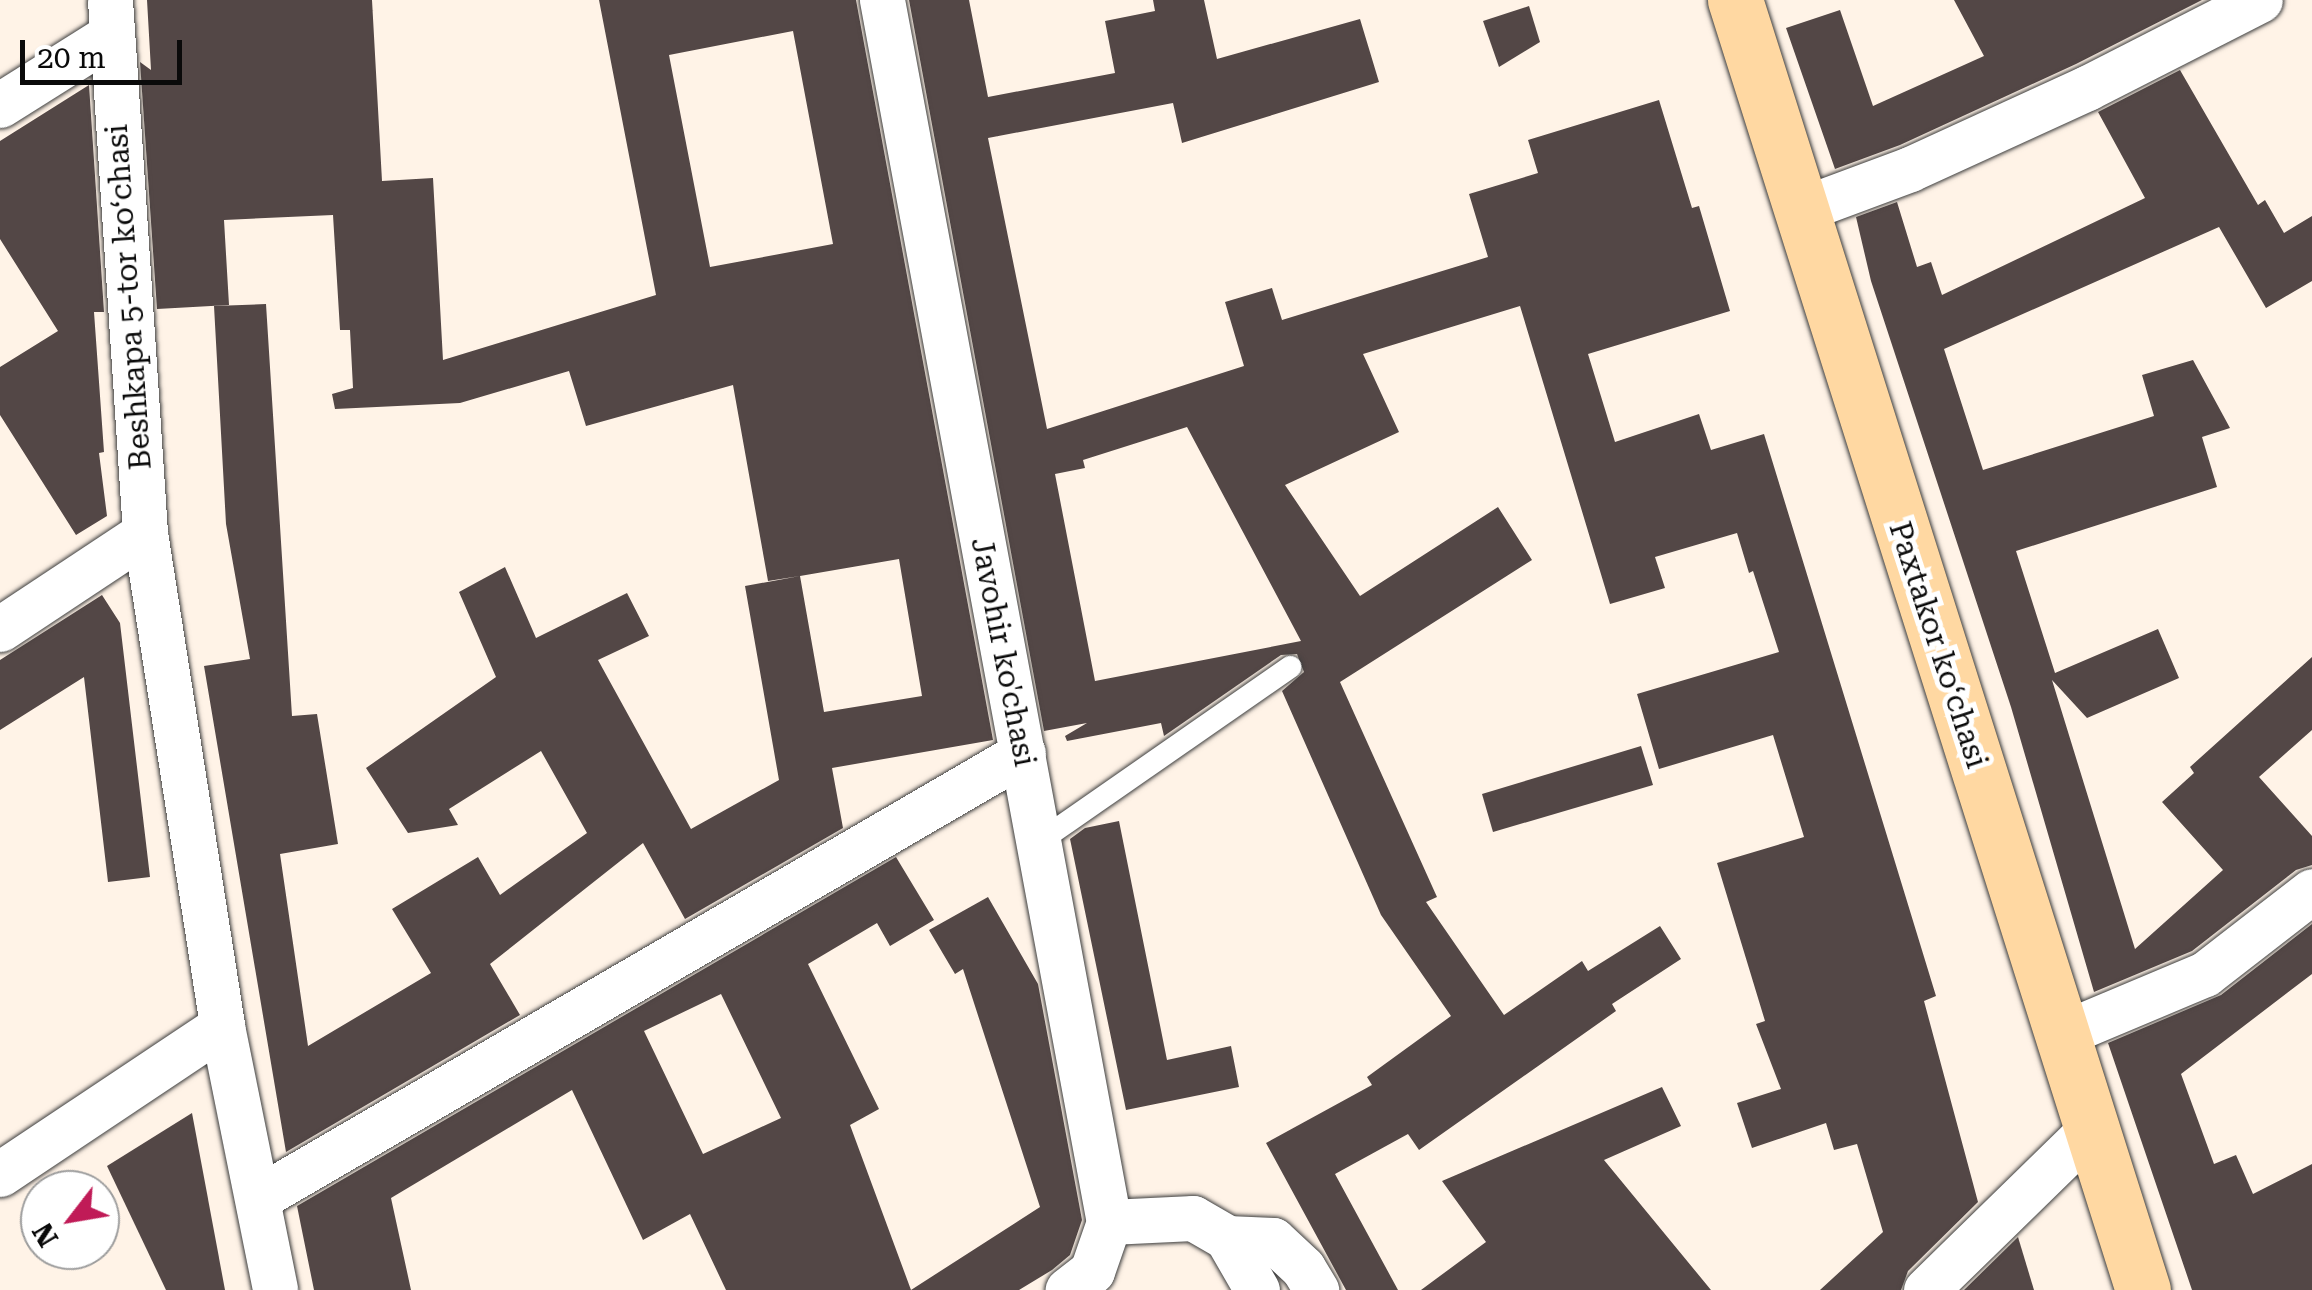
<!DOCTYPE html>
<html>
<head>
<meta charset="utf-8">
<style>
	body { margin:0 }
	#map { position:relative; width:2312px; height:1290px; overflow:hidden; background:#fff3e7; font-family:"Roboto Serif",serif }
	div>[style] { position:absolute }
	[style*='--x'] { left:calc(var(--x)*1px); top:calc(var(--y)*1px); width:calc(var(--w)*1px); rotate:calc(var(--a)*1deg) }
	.building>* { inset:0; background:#534746 }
	.roads { filter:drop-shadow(0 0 2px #3d3d3d) drop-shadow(0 0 2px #3d3d3d) }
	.lane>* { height:22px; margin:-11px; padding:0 11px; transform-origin:11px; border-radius:11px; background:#fff }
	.street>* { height:45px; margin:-22.5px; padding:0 22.5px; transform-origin:22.5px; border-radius:22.5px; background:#fff }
	.secondary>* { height:55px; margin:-27.5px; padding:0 27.5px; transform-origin:27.5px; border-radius:27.5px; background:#ffd8a2 }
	span { translate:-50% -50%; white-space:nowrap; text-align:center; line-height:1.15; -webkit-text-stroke:10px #fff; paint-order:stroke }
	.street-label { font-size:30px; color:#0a0a0a }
	.north { position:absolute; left:20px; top:1170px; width:100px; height:100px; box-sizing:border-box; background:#fff; border:2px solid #9d9d9d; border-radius:50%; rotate:239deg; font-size:28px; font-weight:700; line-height:40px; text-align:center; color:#0a0a0a }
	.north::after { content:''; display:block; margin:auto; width:35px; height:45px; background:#c01b57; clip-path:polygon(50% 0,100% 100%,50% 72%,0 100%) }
	.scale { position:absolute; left:20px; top:40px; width:162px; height:45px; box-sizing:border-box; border:5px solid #0a0a0a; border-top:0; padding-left:12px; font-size:30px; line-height:35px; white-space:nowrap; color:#0a0a0a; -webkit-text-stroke:8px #fff; paint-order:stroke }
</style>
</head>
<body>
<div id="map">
	<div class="building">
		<div style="clip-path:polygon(evenodd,147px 0,372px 0,382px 181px,433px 178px,443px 360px,656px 295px,599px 0,856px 0,993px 740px,832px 768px,843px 828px,685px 919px,643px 843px,490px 964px,520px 1015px,286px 1152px,204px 666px,250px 659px,226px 524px,214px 306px,266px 304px,292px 716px,317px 714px,338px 844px,280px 854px,308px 1046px,431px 973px,392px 909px,478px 857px,500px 895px,587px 833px,541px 751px,449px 809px,458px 825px,408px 833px,366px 768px,496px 677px,459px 592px,505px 567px,536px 638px,627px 593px,649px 636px,598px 660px,691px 829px,779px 780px,745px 586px,800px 576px,768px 581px,733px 385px,586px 426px,569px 371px,460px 403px,335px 409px,332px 394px,353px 388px,350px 330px,340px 330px,333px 215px,224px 220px,229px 305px,157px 309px,140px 62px,151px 70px,147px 0,793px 31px,833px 244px,710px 267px,669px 55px,793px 31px,147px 0,899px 559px,922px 696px,824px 712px,800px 576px,899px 559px)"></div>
		<div style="clip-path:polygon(evenodd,909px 0,969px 0,988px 97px,1115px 73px,1105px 21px,1155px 11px,1153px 0,1204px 0,1217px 59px,1360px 19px,1379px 82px,1182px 143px,1173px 103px,988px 138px,1047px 429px,1244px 366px,1225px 302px,1272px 288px,1282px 320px,1488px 257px,1469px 194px,1538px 173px,1528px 140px,1659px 100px,1692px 208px,1699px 206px,1730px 311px,1588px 354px,1615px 442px,1699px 414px,1711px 450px,1764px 434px,1936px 996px,1924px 1001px,1978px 1202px,1908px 1271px,1901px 1290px,1820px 1290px,1883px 1232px,1857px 1144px,1834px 1150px,1826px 1123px,1752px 1148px,1737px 1103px,1781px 1089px,1756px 1024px,1765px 1021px,1717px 863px,1804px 837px,1773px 735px,1659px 769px,1637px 694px,1779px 652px,1753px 571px,1749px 573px,1737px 533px,1655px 557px,1665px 588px,1610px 604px,1520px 306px,1363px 354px,1399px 432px,1285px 485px,1360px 596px,1498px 507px,1532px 560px,1340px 682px,1437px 897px,1426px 902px,1504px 1015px,1582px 961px,1588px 971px,1660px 926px,1681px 959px,1612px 1004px,1616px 1011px,1419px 1150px,1408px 1134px,1335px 1174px,1398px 1290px,1346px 1290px,1266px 1143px,1372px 1085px,1367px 1077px,1451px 1016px,1381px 915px,1282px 691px,1304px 672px,1297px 654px,1281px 655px,1164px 736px,1161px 723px,1067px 741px,1065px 736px,1087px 723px,1044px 731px,909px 0,1187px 427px,1301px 641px,1095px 681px,1055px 474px,1085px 468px,1083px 460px,1187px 427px)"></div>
		<div style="clip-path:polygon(1954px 0,2202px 0,2076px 64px,1900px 145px,1835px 169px,1786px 28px,1840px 10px,1873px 106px,1984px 56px)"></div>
		<div style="clip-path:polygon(1529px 6px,1540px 42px,1499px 67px,1483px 21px)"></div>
		<div style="clip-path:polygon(2180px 70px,2258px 205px,2265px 200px,2284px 233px,2312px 216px,2312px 281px,2266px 308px,2219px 227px,1944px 349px,1983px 470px,2154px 416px,2142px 375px,2193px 360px,2230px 428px,2202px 437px,2217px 487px,2016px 551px,2055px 673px,2158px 629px,2179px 678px,2087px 718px,2052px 680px,2135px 949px,2223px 870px,2162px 802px,2194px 773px,2190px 767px,2312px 657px,2312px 730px,2259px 777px,2312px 836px,2312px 865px,2296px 870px,2192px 951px,2094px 992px,2011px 707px,1871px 281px,1856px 217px,1897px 202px,1917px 267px,1931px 262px,1942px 295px,2145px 198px,2098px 112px)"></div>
		<div style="clip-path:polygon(89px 85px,104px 312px,94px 312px,104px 452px,99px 453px,107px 516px,76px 535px,0 415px,0 367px,58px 331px,0 239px,0 141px)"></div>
		<div style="clip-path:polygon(102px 595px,120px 623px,150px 877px,108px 882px,84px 677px,0 730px,0 660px)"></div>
		<div style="clip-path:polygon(1641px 746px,1653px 785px,1493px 832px,1482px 794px)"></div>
		<div style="clip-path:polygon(1119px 821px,1167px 1060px,1231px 1046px,1239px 1087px,1126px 1110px,1070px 839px,1085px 828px)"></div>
		<div style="clip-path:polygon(evenodd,896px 857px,934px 920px,890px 946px,877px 923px,808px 964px,879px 1109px,850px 1125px,911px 1290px,1040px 1207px,963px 969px,955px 974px,929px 930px,988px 897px,1038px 984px,1082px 1220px,1070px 1255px,1052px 1270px,1019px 1290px,726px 1290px,690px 1214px,643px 1240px,572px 1090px,391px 1198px,411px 1290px,314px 1290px,297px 1206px,896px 857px,721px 994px,781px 1118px,703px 1154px,644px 1031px,721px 994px)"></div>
		<div style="clip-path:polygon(2312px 924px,2312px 974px,2181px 1074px,2214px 1164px,2236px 1155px,2253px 1194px,2312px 1164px,2312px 1290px,2192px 1290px,2108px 1043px,2221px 995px)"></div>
		<div style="clip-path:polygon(1662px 1087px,1681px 1126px,1604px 1160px,1711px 1290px,1421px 1290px,1486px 1242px,1442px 1181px)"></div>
		<div style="clip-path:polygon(192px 1113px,225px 1290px,166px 1290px,107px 1166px)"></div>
		<div style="clip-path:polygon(2018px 1237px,2034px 1290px,1964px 1290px)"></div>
	</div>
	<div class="roads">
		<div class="lane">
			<div style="--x:1040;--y:841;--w:305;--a:-34.8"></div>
		</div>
		<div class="street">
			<div style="--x:110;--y:0;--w:534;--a:86.24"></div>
			<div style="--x:145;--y:533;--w:499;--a:81.1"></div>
			<div style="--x:222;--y:1026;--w:269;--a:78.6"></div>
			<div style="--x:882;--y:0;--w:1243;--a:79.48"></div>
			<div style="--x:1109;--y:1222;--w:52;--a:109.1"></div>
			<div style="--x:1092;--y:1271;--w:31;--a:142"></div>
			<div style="--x:0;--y:105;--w:131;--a:-32.2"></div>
			<div style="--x:1800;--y:210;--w:117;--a:-20.4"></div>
			<div style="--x:1910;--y:169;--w:195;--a:-24.6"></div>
			<div style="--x:2087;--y:88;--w:194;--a:-27"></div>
			<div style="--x:0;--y:629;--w:174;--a:-33.5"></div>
			<div style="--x:2062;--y:1034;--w:155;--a:-22.8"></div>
			<div style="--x:2205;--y:974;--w:135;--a:-37.8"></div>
			<div style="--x:0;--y:1174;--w:267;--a:-33.7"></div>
			<div style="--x:258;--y:1198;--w:885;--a:-30.19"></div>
			<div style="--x:1109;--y:1222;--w:84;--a:-2.7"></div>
			<div style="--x:1193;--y:1218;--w:39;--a:30"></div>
			<div style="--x:1227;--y:1238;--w:60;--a:60"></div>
			<div style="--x:1227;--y:1238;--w:46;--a:2.5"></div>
			<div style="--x:1273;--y:1240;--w:41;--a:43"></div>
			<div style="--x:1303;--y:1268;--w:26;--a:59"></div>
			<div style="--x:1926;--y:1290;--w:232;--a:-44.3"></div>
		</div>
		<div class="secondary">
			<div style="--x:1735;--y:0;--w:1353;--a:72.45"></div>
		</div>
	</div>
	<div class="street-label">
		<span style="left:129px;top:297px;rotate:-94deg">Beshkapa 5-tor koʻchasi</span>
		<span style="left:1938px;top:645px;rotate:72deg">Paxtakor koʻchasi</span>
		<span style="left:1003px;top:652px;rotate:79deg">Javohir ko'chasi</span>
	</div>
	<div class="north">N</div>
	<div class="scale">20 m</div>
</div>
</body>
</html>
